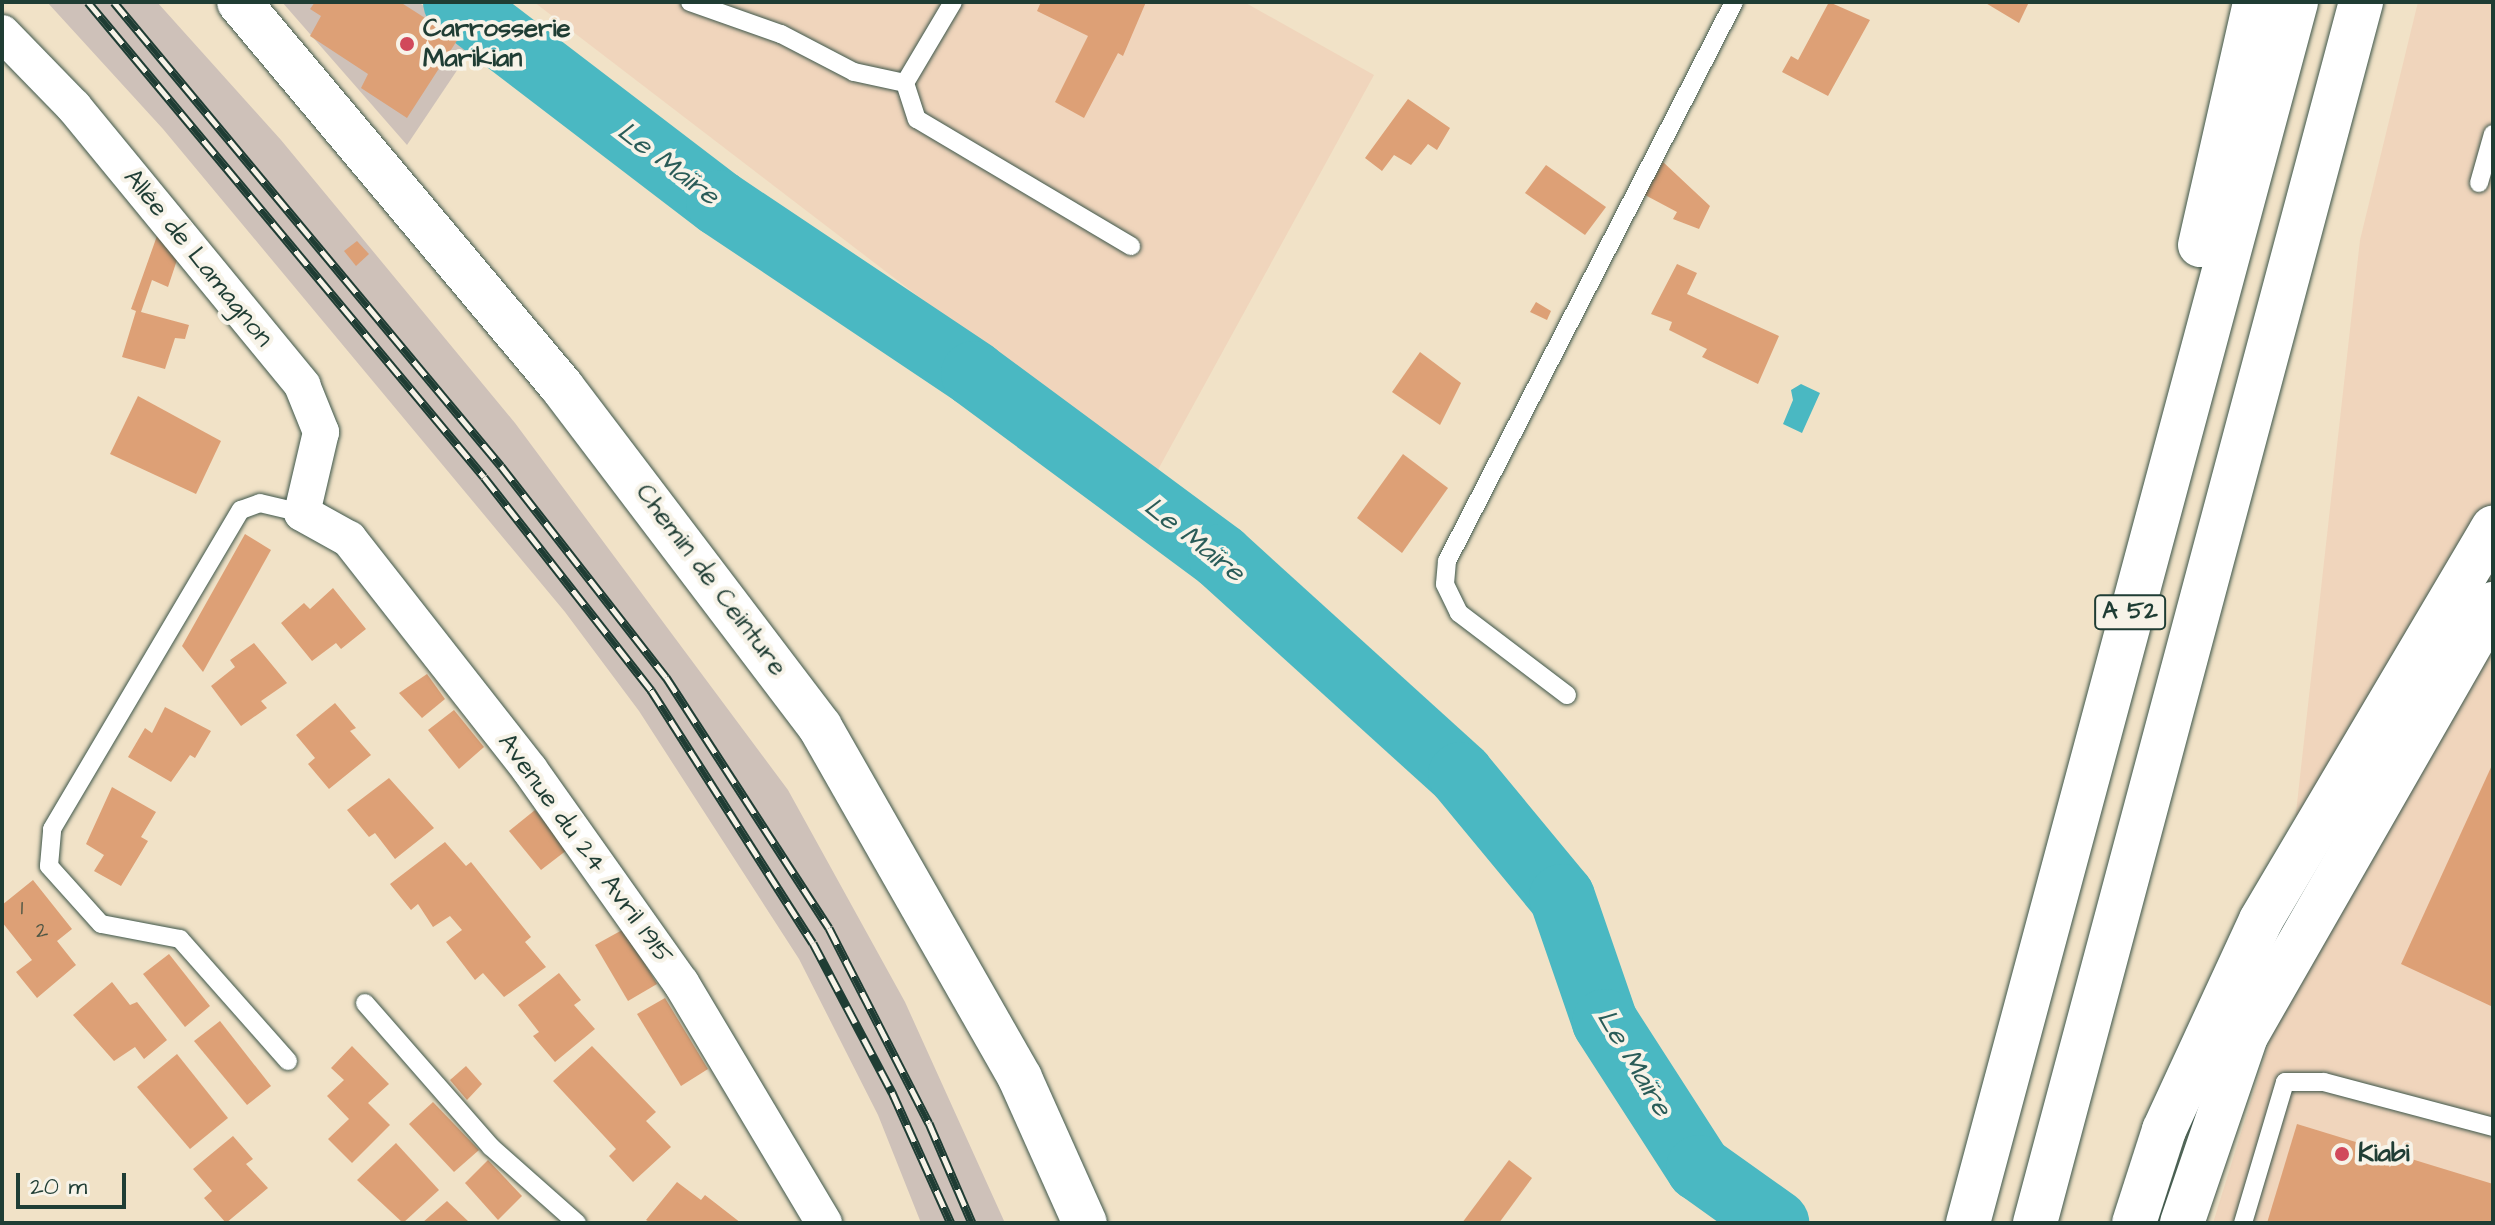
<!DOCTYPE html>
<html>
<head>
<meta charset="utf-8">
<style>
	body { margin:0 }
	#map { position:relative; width:2495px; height:1225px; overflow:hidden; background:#f1e2c7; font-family:"Architects Daughter",sans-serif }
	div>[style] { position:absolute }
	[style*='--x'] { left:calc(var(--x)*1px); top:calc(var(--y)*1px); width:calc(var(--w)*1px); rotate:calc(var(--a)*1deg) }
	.built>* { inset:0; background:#f0d5bc }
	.industrial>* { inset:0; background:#cec1b9 }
	.water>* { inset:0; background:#4ab8c2 }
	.river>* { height:66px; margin:-33px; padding:0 33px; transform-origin:33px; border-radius:33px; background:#4ab8c2 }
	.building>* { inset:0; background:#dda076 }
	.roads { filter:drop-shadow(0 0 2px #3e564a) drop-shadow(0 0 2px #3e564a) }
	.service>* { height:18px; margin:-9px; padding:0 9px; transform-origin:9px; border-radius:9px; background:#fff }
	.minor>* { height:36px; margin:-18px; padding:0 18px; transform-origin:18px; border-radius:18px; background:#fff }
	.secondary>* { height:44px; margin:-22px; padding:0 22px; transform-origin:22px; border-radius:22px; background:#fff }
	.motorway>* { height:44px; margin:-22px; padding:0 22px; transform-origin:22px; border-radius:22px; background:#fff }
	.rail>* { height:9px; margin-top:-4.5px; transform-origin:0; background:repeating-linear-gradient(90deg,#f7f3e8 0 18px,#1f3d34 0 36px); box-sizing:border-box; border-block:2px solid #1f3d34 }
	.dots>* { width:22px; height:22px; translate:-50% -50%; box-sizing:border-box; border:4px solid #f7f3e8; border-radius:50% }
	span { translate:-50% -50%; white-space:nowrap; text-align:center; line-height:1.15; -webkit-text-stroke:8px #f7f3e8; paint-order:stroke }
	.number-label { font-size:22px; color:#4e5644 }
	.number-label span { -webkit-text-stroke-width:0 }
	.shield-label span { padding:2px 6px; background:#f7f3e8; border:2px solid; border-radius:6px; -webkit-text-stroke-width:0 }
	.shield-label { font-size:24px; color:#1f3d34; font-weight:700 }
	.poi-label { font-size:26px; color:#1f3d34; font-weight:700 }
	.left { translate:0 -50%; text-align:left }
	.street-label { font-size:26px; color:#1f3d34 }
	.water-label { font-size:28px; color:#2a5c58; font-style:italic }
	.frame { position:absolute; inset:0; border:4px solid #1f3d34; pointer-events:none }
	.scale { position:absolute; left:16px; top:1173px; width:110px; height:36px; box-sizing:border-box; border:4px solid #1f3d34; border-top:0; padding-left:10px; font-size:24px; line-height:28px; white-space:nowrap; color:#1f3d34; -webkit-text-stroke:6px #f7f3e8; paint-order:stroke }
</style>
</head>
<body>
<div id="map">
	<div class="built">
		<div style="clip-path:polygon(534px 2px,1244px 2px,1374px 75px,1154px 477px)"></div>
		<div style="clip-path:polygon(2418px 2px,2493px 2px,2493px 1223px,2213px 1223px,2271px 1036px,2360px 240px)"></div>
	</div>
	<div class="industrial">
		<div style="clip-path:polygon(47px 2px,157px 2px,281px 140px,515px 423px,788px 790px,905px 1002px,1005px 1223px,921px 1223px,878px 1115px,799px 959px,639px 711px,565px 612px,163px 129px)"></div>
		<div style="clip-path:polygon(282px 2px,418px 2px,476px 42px,407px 145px)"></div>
	</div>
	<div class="water">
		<div style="clip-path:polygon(1801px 384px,1820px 393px,1802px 433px,1783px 424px,1793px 400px,1791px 390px)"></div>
	</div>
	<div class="river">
		<div style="--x:456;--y:2;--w:331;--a:37.4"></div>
		<div style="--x:719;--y:203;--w:307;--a:33.8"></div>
		<div style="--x:974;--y:374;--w:307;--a:36.5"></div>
		<div style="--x:1221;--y:557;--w:324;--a:42.2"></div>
		<div style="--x:1461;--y:775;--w:158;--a:50.4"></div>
		<div style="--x:1562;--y:897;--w:132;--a:71"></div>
		<div style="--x:1605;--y:1022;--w:174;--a:57.2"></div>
		<div style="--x:1699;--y:1168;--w:95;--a:35.5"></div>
	</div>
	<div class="building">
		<div style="clip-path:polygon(315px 2px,400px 2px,458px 39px,407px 118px,361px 88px,368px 74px,310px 36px,321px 16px,310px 9px)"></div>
		<div style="clip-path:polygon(1041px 2px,1146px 2px,1123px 56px,1118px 53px,1084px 118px,1055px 102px,1088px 36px,1037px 11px)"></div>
		<div style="clip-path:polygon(1829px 2px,1870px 20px,1828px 96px,1782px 72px,1791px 56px,1798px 60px)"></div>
		<div style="clip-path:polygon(1984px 2px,2029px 2px,2019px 23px)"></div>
		<div style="clip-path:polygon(1408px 99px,1450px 128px,1437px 150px,1428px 144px,1411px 165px,1394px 155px,1382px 171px,1365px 158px)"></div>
		<div style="clip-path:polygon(1663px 162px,1710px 206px,1699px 229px,1673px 219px,1677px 212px,1645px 195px)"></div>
		<div style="clip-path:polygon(1546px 165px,1606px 207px,1585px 235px,1525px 193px)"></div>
		<div style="clip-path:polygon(158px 233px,178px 257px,168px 287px,152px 280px,141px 312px,189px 325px,185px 339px,175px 338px,165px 369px,122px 357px,136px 311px,131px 309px)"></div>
		<div style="clip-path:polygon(357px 241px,369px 254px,356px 266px,344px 251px)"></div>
		<div style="clip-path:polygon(1677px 264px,1697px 273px,1687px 294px,1779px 336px,1758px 384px,1702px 357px,1707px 349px,1669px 330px,1672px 322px,1651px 314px)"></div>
		<div style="clip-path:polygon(1536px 302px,1551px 311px,1547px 320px,1530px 312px)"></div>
		<div style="clip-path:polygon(1420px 352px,1461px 383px,1440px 425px,1392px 392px)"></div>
		<div style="clip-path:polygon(138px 396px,221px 441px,196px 494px,110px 454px)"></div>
		<div style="clip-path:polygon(1403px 454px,1448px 488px,1402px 553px,1357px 518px)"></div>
		<div style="clip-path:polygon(245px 534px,271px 550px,203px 672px,182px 646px)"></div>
		<div style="clip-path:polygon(333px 588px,366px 629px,341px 649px,336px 643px,312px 661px,281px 623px,304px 603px,310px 609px)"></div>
		<div style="clip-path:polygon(254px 643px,287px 683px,261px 701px,267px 708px,241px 726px,211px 686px,235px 667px,230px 660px)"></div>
		<div style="clip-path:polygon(427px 674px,445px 699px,422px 718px,399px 693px)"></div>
		<div style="clip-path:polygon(335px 703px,356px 728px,350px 731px,371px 755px,329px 789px,308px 764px,315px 758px,296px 735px)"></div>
		<div style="clip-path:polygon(165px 707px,211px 731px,195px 758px,190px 755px,171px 782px,128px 757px,145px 728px,152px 733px)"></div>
		<div style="clip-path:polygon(454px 710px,484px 747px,459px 769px,428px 730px)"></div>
		<div style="clip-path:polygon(2493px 763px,2493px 1007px,2401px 964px)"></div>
		<div style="clip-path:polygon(389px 778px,434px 828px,395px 859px,375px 833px,369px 837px,347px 810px)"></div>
		<div style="clip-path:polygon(112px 787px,156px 812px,141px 837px,148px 841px,121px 886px,94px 871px,104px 855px,86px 844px)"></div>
		<div style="clip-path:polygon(535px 810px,567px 850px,541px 870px,509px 831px)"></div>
		<div style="clip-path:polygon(445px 842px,466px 866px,471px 862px,531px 937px,525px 942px,546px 967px,504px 997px,483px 973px,475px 980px,446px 942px,462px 930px,450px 916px,433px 927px,418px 904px,411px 910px,390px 884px)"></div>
		<div style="clip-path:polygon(33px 880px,72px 929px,57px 941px,76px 965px,37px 998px,16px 972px,32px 960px,2px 922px,2px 905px)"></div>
		<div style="clip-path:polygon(624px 929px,657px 984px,628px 1001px,595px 945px)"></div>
		<div style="clip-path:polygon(169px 954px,210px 1006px,185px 1027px,143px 974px)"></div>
		<div style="clip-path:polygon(559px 973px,581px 1000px,574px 1005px,595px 1029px,555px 1062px,533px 1036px,539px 1032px,518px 1005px)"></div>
		<div style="clip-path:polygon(112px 982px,130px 1005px,137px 1002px,167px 1040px,144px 1059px,135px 1047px,114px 1061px,73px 1015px)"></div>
		<div style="clip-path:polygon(665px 998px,708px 1069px,681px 1086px,637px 1014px)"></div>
		<div style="clip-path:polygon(220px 1021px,271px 1086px,247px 1105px,194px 1041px)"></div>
		<div style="clip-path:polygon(352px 1046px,389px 1084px,368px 1103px,390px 1125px,352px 1163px,328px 1139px,349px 1119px,327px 1096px,344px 1080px,331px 1068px)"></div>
		<div style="clip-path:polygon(592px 1046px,656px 1112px,646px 1121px,671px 1147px,633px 1182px,609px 1156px,616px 1149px,553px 1081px)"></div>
		<div style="clip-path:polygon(177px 1054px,228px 1118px,190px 1149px,137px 1087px)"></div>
		<div style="clip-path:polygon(466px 1066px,482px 1084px,467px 1100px,450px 1080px)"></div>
		<div style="clip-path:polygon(433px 1102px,479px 1150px,454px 1172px,409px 1124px)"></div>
		<div style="clip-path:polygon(2297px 1124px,2493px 1184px,2493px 1223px,2267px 1223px)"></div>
		<div style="clip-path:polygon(233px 1136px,253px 1159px,246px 1164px,268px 1188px,226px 1223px,204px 1198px,212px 1191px,193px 1169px)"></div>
		<div style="clip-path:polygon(396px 1143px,439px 1190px,403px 1223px,357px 1180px)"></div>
		<div style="clip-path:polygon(488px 1160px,522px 1196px,498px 1220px,465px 1183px)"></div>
		<div style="clip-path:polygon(1509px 1160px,1532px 1178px,1499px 1223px,1462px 1223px)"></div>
		<div style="clip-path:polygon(677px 1182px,701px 1200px,705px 1195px,741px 1223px,651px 1223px,646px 1220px)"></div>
		<div style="clip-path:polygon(447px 1201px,470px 1223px,422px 1223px)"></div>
	</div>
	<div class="roads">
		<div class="service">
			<div style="--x:690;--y:2;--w:96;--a:19.4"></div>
			<div style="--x:781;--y:34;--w:82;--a:27.5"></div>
			<div style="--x:854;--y:72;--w:52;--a:12.2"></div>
			<div style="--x:953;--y:2;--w:94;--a:120.7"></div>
			<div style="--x:905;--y:83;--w:38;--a:72"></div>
			<div style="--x:917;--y:119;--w:249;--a:30.7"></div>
			<div style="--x:2479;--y:183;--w:51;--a:-74.1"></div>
			<div style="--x:1567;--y:695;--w:136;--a:-142.8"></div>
			<div style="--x:1459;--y:613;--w:32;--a:-116"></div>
			<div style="--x:1445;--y:584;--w:23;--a:-85"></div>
			<div style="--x:1447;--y:561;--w:628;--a:-62.82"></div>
			<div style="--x:365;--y:1003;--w:191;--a:48.8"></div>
			<div style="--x:491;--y:1147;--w:115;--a:41.5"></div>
			<div style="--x:288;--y:1061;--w:163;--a:-131.5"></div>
			<div style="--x:180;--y:939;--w:80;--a:-169.2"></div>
			<div style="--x:101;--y:924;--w:78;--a:-131.9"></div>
			<div style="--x:49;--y:866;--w:37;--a:-85"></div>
			<div style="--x:52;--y:829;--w:371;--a:-59.4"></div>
			<div style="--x:241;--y:510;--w:20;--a:-20"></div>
			<div style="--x:260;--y:503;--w:43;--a:13.4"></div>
			<div style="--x:2243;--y:1223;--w:147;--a:-73.4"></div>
			<div style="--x:2285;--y:1082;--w:39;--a:0"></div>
			<div style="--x:2324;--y:1082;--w:175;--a:14.9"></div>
		</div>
		<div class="minor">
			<div style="--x:2;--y:33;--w:103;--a:45.8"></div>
			<div style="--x:74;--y:107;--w:360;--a:50.6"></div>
			<div style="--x:302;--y:385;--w:51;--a:68"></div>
			<div style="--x:321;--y:432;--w:83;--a:103.2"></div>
			<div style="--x:302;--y:513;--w:54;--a:29"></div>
			<div style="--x:349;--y:539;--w:293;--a:51.9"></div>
			<div style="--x:530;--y:770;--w:261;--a:54.7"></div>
			<div style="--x:681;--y:983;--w:279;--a:59.2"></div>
		</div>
		<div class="secondary">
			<div style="--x:239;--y:2;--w:503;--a:50"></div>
			<div style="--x:562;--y:387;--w:427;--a:52.8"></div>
			<div style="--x:820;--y:727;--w:404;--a:60.3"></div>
			<div style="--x:1020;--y:1078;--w:159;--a:65.9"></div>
			<div style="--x:2134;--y:1223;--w:98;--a:-72.1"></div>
			<div style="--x:2164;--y:1130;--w:231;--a:-65.2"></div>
			<div style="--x:2261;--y:920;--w:456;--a:-59.4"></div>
			<div style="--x:2182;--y:1223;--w:198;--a:-71.1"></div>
			<div style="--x:2246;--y:1036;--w:498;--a:-60.2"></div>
		</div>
		<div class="motorway">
			<div style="--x:2200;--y:245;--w:249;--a:-77.2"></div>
			<div style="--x:1968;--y:1223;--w:1264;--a:-74.96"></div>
			<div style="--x:2035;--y:1223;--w:1264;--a:-75.05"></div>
		</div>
	</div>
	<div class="rail">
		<div style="--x:88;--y:2;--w:618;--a:50.18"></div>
		<div style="--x:484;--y:477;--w:271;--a:51.9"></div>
		<div style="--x:651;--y:690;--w:300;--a:57.4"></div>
		<div style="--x:813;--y:943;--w:169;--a:62.1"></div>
		<div style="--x:892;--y:1092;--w:144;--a:65.8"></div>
		<div style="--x:114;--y:2;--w:604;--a:50.17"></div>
		<div style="--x:501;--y:466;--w:268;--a:52"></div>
		<div style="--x:666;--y:677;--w:299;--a:57"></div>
		<div style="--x:829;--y:928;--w:219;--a:62.9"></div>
		<div style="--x:929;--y:1123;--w:109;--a:66.7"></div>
	</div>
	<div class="dots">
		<div style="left:407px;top:44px;background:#d1495b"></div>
		<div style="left:2342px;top:1154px;background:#d1495b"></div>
	</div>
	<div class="number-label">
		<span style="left:22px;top:908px">1</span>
		<span style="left:42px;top:931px">2</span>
	</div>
	<div class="shield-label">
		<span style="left:2130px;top:612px">A 52</span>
	</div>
	<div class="poi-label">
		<span class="left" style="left:423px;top:44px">Carrosserie<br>Marikian</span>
		<span class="left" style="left:2358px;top:1154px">Kiabi</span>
	</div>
	<div class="street-label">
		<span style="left:198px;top:258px;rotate:51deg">Allée de Lamagnon</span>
		<span style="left:711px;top:580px;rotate:53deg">Chemin de Ceinture</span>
		<span style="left:585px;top:849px;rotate:54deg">Avenue du 24 Avril 1915</span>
	</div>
	<div class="water-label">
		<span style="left:668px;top:164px;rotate:37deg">Le Maïre</span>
		<span style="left:1194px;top:540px;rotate:38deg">Le Maïre</span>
		<span style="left:1634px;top:1063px;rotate:59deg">Le Maïre</span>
	</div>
	<div class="frame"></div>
	<div class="scale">20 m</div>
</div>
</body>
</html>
